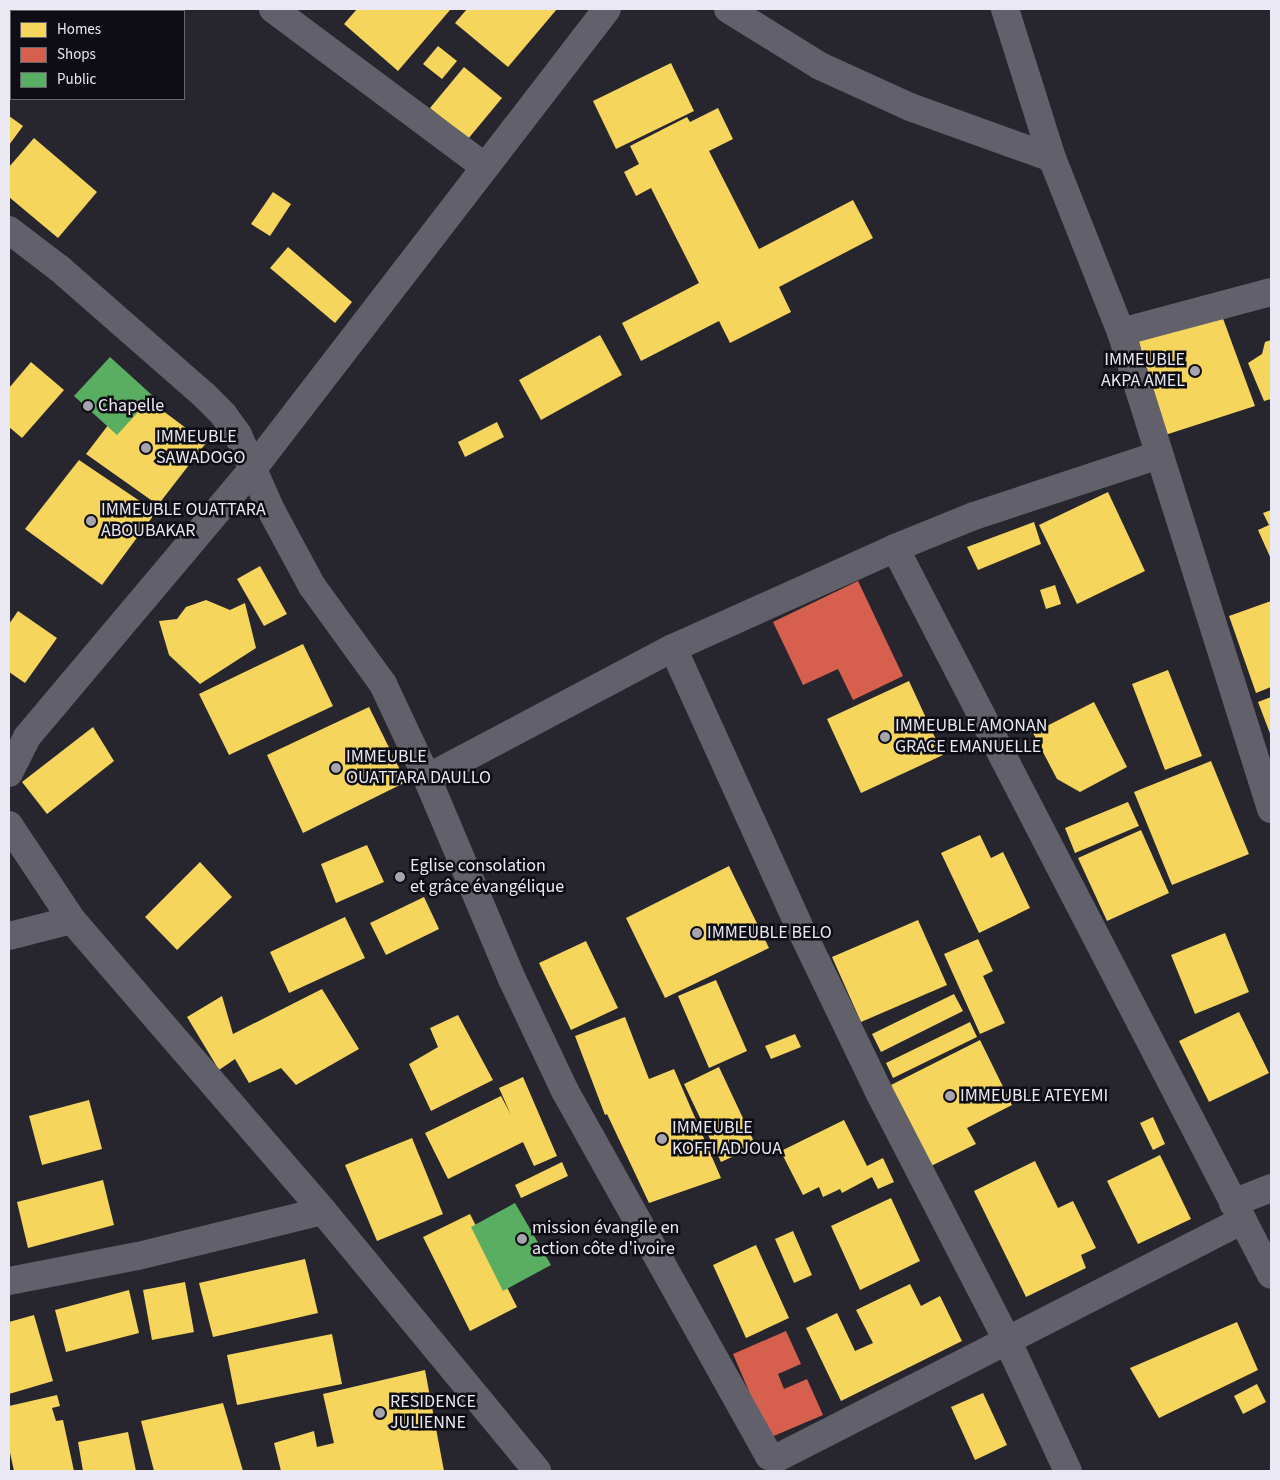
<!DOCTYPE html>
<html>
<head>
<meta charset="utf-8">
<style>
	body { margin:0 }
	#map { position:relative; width:1280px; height:1480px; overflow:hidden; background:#27262e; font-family:"Source Sans 3",sans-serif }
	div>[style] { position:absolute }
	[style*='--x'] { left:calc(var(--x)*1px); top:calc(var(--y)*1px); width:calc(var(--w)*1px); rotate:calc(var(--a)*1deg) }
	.homes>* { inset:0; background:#f6d55c }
	.shops>* { inset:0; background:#d6604d }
	.public>* { inset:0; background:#5aae61 }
	.street>* { height:28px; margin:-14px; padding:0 14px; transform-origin:14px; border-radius:14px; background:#62606a }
	.dots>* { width:14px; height:14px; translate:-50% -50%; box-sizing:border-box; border:2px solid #0e0d13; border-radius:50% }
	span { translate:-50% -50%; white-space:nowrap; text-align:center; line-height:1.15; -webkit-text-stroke:5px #0e0d13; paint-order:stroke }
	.poi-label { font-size:18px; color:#eae8f2 }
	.right { translate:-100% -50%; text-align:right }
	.left { translate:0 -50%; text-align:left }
	.frame { position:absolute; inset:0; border:10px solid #eae8f2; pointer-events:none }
	.legend { position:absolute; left:10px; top:10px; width:175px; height:90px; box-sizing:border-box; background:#0e0d13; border:1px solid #66656c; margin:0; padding:6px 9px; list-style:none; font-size:15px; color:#eae8f2 }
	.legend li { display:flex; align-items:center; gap:10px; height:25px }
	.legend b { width:25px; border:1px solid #66656c }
</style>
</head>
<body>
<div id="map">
	<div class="homes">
		<div style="clip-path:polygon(357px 9px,448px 9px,450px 10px,398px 71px,344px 24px)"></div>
		<div style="clip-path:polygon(467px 9px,557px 9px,508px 67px,455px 23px)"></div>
		<div style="clip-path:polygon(438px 46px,457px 61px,442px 79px,423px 64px)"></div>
		<div style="clip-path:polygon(671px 63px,694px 111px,616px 149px,593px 101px)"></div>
		<div style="clip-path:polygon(464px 67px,502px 98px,468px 139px,430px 108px)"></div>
		<div style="clip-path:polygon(718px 108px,733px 139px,709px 151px,759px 249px,853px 200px,873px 238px,779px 287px,791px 312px,730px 343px,719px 321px,641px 361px,622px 323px,699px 283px,651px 188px,636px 196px,624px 172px,639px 164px,630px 146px,687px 117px,690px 122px)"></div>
		<div style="clip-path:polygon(9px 116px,23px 126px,9px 145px)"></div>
		<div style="clip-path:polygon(34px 138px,97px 192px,58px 238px,9px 197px,9px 167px)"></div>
		<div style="clip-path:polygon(273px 192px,291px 204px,270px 236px,251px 224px)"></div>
		<div style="clip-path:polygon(288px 247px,352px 302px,335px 323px,270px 268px)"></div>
		<div style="clip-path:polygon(1221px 313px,1255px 406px,1162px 436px,1138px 337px)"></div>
		<div style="clip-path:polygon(600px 335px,622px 375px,541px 420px,519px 380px)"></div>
		<div style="clip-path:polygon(1271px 340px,1271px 399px,1264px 401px,1248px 363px,1262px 354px,1265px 342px)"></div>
		<div style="clip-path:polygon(31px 362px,64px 390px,22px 438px,9px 427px,9px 388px)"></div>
		<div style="clip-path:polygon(135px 390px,206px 443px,158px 505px,86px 454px)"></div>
		<div style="clip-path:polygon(497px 422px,504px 437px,465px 457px,458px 442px)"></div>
		<div style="clip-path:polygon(79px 460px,156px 512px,102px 585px,25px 529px)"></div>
		<div style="clip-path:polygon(1108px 492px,1145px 571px,1077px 604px,1039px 525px)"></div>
		<div style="clip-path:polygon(1271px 510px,1271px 559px,1258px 530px,1269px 525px,1263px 513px)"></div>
		<div style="clip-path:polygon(1034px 522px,1041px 544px,978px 570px,967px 547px)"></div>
		<div style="clip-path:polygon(260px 566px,287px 614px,264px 626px,237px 579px)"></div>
		<div style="clip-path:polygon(1055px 585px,1061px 604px,1046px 609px,1040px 590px)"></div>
		<div style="clip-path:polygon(206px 600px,230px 610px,245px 603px,256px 648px,200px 684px,169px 655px,159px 621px,177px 619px,186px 607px)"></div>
		<div style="clip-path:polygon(1271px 601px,1271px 687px,1256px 693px,1229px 616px)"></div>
		<div style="clip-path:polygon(18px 611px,57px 638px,25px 683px,9px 672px,9px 624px)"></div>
		<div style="clip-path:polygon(303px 644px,333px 706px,229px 755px,199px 694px)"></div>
		<div style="clip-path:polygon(1168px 670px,1202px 756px,1165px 770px,1132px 684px)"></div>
		<div style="clip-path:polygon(909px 681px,943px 755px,861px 793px,827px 719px)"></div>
		<div style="clip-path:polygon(1271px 697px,1271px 736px,1258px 702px)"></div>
		<div style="clip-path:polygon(1094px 702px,1127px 767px,1080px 792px,1057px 779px,1033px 733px)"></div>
		<div style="clip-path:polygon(369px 707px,406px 782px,303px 833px,267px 755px)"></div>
		<div style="clip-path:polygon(93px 727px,114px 761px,47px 814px,22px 782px)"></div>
		<div style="clip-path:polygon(1211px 761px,1249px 854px,1172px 885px,1134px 792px)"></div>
		<div style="clip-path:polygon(1128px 802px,1139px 826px,1075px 853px,1065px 828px)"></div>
		<div style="clip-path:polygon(1141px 830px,1169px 893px,1107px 921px,1078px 858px)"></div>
		<div style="clip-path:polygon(980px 835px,991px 858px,1003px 852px,1030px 908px,979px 933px,941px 853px)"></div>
		<div style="clip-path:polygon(367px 845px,384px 882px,336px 903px,321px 864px)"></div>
		<div style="clip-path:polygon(200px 862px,232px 897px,177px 950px,145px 917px)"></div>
		<div style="clip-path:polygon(729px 866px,769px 948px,665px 998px,626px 918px)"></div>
		<div style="clip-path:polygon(424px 897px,439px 929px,386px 955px,370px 923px)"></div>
		<div style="clip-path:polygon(345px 917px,365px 958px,289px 993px,270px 952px)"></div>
		<div style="clip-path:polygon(918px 920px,947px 985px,861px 1022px,832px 957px)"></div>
		<div style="clip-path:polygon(1225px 933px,1249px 992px,1195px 1014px,1171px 955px)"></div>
		<div style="clip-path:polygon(978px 939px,993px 971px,983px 976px,1005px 1023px,980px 1034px,944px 954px)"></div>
		<div style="clip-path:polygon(586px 941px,618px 1008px,571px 1030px,539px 963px)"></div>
		<div style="clip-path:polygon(716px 980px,747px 1051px,709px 1068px,678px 996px)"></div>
		<div style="clip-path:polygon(322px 989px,359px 1049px,296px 1085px,281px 1068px,249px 1083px,235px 1059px,219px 1070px,187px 1017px,222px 996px,233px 1034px)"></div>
		<div style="clip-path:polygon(954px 994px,963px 1011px,881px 1052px,872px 1034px)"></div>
		<div style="clip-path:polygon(1239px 1012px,1269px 1073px,1209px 1102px,1179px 1041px)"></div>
		<div style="clip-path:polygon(458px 1015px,493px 1080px,431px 1111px,409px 1064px,438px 1047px,430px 1028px)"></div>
		<div style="clip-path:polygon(625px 1017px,649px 1079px,674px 1069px,721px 1178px,649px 1203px,607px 1114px,605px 1115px,575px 1036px)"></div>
		<div style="clip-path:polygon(970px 1022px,977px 1037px,893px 1078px,886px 1063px)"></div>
		<div style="clip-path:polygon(795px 1034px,801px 1047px,771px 1059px,765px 1046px)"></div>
		<div style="clip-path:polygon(980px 1040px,1012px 1105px,967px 1128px,976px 1144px,931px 1166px,889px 1086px)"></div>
		<div style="clip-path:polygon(719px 1067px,756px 1146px,721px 1162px,684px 1084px)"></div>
		<div style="clip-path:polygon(523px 1077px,557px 1156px,534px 1166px,523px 1142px,448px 1179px,425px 1133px,501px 1096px,511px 1115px,499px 1088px)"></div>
		<div style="clip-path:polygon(89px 1100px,102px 1149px,42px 1165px,29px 1116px)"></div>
		<div style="clip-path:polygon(1153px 1117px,1165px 1144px,1153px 1150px,1140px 1123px)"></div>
		<div style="clip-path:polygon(844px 1120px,867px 1166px,883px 1158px,894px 1182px,878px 1189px,872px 1177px,842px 1193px,840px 1189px,823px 1197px,819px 1187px,803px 1195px,782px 1154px,783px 1150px)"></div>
		<div style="clip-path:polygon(412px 1138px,443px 1214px,377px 1241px,345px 1165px)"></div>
		<div style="clip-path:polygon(1160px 1155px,1191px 1219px,1138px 1244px,1107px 1181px)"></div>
		<div style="clip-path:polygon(1035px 1161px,1058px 1208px,1073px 1201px,1096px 1248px,1081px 1255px,1086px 1268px,1026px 1297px,974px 1191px)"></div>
		<div style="clip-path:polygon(562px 1162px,568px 1176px,521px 1198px,515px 1185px)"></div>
		<div style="clip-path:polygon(103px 1180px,114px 1225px,28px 1248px,17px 1202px)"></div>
		<div style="clip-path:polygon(891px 1198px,920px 1261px,860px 1290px,831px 1226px)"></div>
		<div style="clip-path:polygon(470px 1214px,517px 1307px,470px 1331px,423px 1237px)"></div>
		<div style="clip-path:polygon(793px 1231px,812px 1275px,794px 1283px,775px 1239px)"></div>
		<div style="clip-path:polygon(756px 1245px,789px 1318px,746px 1338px,713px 1265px)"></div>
		<div style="clip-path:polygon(305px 1259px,318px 1313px,213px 1337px,199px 1283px)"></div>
		<div style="clip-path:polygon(185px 1282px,194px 1332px,152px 1340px,143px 1290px)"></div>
		<div style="clip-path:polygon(910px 1284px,921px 1306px,940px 1296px,962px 1341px,841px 1401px,806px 1328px,837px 1313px,855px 1351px,873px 1343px,856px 1310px)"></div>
		<div style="clip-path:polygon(129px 1290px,139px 1333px,66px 1352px,55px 1310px)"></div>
		<div style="clip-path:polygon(34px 1315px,53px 1381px,9px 1394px,9px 1322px)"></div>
		<div style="clip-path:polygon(1237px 1322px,1258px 1370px,1159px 1418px,1130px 1368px)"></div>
		<div style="clip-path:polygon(332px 1334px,342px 1384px,237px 1405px,227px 1355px)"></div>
		<div style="clip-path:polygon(425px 1370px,444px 1471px,281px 1471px,274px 1443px,314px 1431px,317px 1447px,334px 1443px,323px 1394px)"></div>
		<div style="clip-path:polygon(1257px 1384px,1266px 1402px,1243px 1414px,1234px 1396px)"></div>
		<div style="clip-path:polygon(983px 1393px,1007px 1445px,975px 1460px,951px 1407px)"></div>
		<div style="clip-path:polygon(57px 1395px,60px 1406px,52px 1408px,56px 1421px,63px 1420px,74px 1471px,14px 1471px,9px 1448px,9px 1406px)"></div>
		<div style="clip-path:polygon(223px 1403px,243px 1471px,154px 1471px,141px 1421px)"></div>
		<div style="clip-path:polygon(128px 1432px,136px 1471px,83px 1471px,78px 1442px)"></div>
	</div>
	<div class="shops">
		<div style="clip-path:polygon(858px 581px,903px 676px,853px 700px,838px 669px,803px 685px,773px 622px)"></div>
		<div style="clip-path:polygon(786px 1331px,801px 1364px,778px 1374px,784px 1389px,807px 1379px,823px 1415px,769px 1438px,733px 1354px)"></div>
	</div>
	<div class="public">
		<div style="clip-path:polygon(110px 357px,153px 396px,117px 435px,74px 396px)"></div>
		<div style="clip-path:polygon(515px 1203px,551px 1265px,503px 1291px,471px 1227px)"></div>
	</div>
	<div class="street">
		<div style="--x:273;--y:9;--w:264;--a:36.7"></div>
		<div style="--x:728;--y:9;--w:108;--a:31.8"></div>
		<div style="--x:820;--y:66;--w:99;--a:24.5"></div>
		<div style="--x:910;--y:107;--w:151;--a:19.8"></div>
		<div style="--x:1005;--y:9;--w:156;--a:72.5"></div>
		<div style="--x:1052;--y:158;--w:187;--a:68.4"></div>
		<div style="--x:1121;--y:332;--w:500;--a:72.54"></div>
		<div style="--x:9;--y:230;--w:64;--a:37.4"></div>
		<div style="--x:60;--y:269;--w:191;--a:41.2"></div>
		<div style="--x:204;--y:395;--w:27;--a:45"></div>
		<div style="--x:223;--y:414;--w:26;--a:54"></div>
		<div style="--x:238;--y:435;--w:82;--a:66.3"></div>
		<div style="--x:271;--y:510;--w:86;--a:61.7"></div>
		<div style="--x:312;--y:586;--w:121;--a:54.1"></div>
		<div style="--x:383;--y:684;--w:104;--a:64.9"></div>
		<div style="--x:427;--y:778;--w:218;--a:67.1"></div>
		<div style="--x:512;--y:979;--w:124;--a:64.7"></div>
		<div style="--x:565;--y:1091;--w:418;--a:60.8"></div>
		<div style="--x:769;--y:1456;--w:8;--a:14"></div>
		<div style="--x:777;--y:1458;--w:523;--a:-27.05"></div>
		<div style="--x:1121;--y:332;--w:155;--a:-14.9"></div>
		<div style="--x:895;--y:548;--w:818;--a:62.65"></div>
		<div style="--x:673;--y:648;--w:314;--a:65.6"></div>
		<div style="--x:803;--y:934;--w:175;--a:64.3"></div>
		<div style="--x:879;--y:1092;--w:281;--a:62.7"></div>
		<div style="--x:1008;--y:1342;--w:142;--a:65.1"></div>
		<div style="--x:9;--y:773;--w:40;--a:-63.4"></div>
		<div style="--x:27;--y:737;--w:349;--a:-49.9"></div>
		<div style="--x:252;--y:470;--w:582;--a:-52.4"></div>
		<div style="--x:427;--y:778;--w:278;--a:-27.9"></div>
		<div style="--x:673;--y:648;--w:243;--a:-24.2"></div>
		<div style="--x:895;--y:548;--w:85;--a:-22.1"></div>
		<div style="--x:974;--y:516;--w:194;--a:-18.3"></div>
		<div style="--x:9;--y:825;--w:114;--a:56.4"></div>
		<div style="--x:72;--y:920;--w:384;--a:49.2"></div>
		<div style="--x:323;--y:1211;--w:337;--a:50.5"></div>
		<div style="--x:9;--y:936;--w:65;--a:-14.3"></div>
		<div style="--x:1233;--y:1203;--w:41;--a:-21.5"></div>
		<div style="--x:9;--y:1281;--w:131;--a:-11"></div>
		<div style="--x:138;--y:1256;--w:190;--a:-13.7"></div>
	</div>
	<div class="dots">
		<div style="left:1195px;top:371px;background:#a6a4ad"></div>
		<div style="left:88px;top:406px;background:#a6a4ad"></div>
		<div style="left:146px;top:448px;background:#a6a4ad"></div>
		<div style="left:91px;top:521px;background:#a6a4ad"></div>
		<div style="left:885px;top:737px;background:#a6a4ad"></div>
		<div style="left:336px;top:768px;background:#a6a4ad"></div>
		<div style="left:400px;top:877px;background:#a6a4ad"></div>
		<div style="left:697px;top:933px;background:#a6a4ad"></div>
		<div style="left:950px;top:1096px;background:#a6a4ad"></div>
		<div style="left:662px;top:1139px;background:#a6a4ad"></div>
		<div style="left:522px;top:1239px;background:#a6a4ad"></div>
		<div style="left:380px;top:1413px;background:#a6a4ad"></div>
	</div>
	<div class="poi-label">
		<span class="right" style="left:1185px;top:371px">IMMEUBLE<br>AKPA AMEL</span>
		<span class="left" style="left:98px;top:406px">Chapelle</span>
		<span class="left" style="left:156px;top:448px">IMMEUBLE<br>SAWADOGO</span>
		<span class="left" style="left:101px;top:521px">IMMEUBLE OUATTARA<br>ABOUBAKAR</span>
		<span class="left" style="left:895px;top:737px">IMMEUBLE AMONAN<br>GRACE EMANUELLE</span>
		<span class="left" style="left:346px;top:768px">IMMEUBLE<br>OUATTARA DAULLO</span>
		<span class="left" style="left:410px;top:877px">Eglise consolation<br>et grâce évangélique</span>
		<span class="left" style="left:707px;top:933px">IMMEUBLE BELO</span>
		<span class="left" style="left:960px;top:1096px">IMMEUBLE ATEYEMI</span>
		<span class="left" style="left:672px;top:1139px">IMMEUBLE<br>KOFFI ADJOUA</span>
		<span class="left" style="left:532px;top:1239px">mission évangile en<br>action côte d'ivoire</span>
		<span class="left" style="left:390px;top:1413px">RESIDENCE<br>JULIENNE</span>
	</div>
	<div class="frame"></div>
	<ul class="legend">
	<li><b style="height:14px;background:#f6d55c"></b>Homes</li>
	<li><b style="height:14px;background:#d6604d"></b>Shops</li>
	<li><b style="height:14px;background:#5aae61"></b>Public</li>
	</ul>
</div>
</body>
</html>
